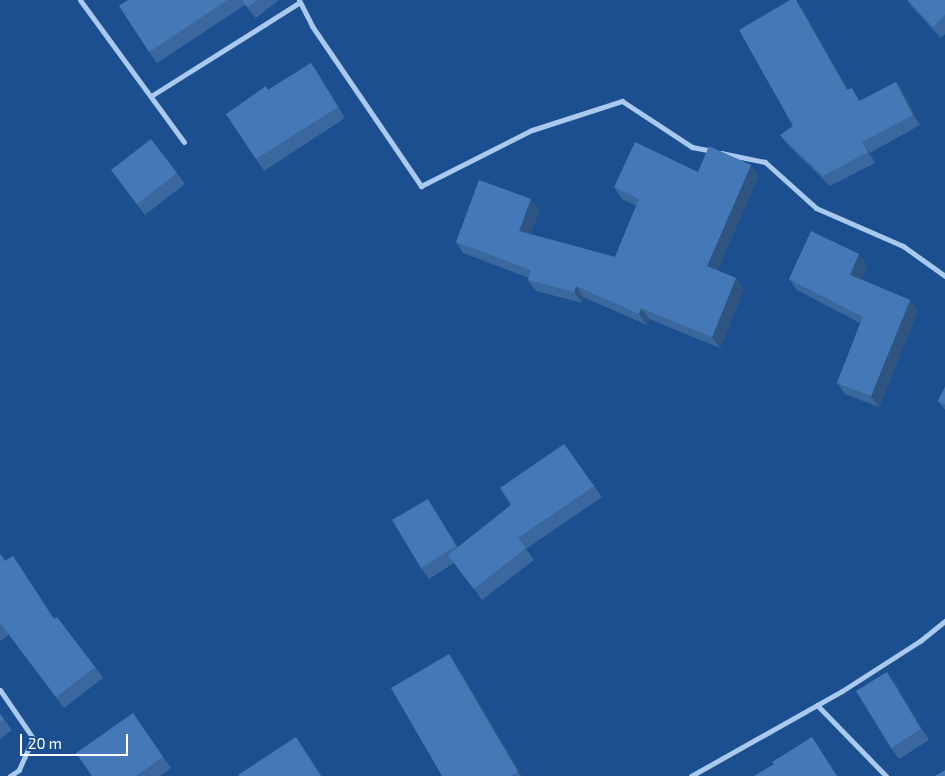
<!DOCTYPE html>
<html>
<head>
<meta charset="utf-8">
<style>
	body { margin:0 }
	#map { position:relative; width:945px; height:776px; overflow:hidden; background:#1b4f8f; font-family:"Exo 2",sans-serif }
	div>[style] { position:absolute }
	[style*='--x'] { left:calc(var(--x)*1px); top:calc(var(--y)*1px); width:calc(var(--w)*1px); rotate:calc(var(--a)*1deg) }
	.street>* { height:5px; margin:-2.5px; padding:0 2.5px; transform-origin:2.5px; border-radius:2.5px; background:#a9c9ee }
	.wall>* { inset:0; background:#3a679d }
	.shaded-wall>* { inset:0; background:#305480 }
	.building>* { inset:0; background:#4478b7 }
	span { translate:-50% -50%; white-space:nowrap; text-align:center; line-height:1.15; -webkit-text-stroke:4.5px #1b4f8f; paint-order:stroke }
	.scale { position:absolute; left:20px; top:734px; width:108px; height:22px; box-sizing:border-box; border:2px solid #fff; border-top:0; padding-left:6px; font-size:15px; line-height:18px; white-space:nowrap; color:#fff; -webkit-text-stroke:4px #1b4f8f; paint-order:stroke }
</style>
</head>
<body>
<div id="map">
	<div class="street">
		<div style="--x:80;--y:0;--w:176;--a:53.8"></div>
		<div style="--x:299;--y:0;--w:29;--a:63"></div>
		<div style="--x:312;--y:26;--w:194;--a:55.7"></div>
		<div style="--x:421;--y:186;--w:124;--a:-26.8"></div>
		<div style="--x:532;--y:130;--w:95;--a:-17.9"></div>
		<div style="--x:622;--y:101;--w:84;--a:33.3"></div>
		<div style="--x:692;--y:147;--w:21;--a:11"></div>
		<div style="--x:151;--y:96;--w:176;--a:-32.2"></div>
		<div style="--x:721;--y:153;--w:45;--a:11.6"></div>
		<div style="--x:765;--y:162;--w:69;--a:42"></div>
		<div style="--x:816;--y:208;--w:95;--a:23.6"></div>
		<div style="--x:903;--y:246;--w:52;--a:35.5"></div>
		<div style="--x:0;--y:690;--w:58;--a:55.5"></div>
		<div style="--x:33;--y:738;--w:35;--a:114"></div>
		<div style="--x:19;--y:770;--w:11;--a:146"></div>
		<div style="--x:817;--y:705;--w:99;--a:45.8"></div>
		<div style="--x:691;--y:776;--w:173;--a:-29.4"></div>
		<div style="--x:842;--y:691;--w:93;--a:-32.7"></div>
		<div style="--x:920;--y:641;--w:32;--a:-39"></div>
	</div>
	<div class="wall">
		<div style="clip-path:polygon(128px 0,279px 0,256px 18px,245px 5px,157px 63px,149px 52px)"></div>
		<div style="clip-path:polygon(907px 0,945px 0,945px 34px,941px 38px,911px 6px)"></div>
		<div style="clip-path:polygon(802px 8px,848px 90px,860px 101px,896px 82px,904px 93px,920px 125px,870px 153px,875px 163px,830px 186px,788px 145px,780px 135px,793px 126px)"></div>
		<div style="clip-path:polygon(311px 63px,319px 74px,345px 118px,264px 171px,226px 114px,268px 90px)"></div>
		<div style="clip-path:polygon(751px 165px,759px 176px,717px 271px,736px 278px,744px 289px,720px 348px,649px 319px,647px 325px,583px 297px,582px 303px,536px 291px,528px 280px,529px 278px,463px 253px,456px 242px,539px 210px,530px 234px,615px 257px,636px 206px,622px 199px,614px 187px,698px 172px)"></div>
		<div style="clip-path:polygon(111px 170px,177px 173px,185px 184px,145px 215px)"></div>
		<div style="clip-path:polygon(867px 266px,861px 279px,910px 300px,918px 311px,879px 407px,845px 394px,837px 383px,860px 323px,797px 290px,789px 279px)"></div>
		<div style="clip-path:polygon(945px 387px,945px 410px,938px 401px)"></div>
		<div style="clip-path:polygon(564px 444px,602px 497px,526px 549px,534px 560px,482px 600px,454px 563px,429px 579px,421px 568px,435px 510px,458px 547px,511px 505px)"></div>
		<div style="clip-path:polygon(0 554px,5px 561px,13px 556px,54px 619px,95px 667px,103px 678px,64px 708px,9px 635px,0 641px)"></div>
		<div style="clip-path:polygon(449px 654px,460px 670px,522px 776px,442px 776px)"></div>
		<div style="clip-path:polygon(895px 683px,929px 740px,899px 759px,891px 748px)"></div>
		<div style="clip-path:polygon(133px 713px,171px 768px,160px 776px,92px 776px)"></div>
		<div style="clip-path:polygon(0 714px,12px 730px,0 739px)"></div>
	</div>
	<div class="shaded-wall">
		<div style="clip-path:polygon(796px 0,802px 8px,855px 101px,847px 90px)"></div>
		<div style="clip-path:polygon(311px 63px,319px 74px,345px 118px,338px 107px)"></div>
		<div style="clip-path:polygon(896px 82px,904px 93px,920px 125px,913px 115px)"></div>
		<div style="clip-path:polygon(862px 142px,870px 153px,875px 163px,868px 152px)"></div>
		<div style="clip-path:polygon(751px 165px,759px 176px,714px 278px,707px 266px)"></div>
		<div style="clip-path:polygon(531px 199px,539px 210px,527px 242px,519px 231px)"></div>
		<div style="clip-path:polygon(859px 254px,867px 266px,858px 286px,850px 275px)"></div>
		<div style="clip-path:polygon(736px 278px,744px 289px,720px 348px,712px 337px)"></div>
		<div style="clip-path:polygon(576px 286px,583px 297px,582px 303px,574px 292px)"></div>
		<div style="clip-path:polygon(910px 300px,918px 311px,879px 407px,871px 396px)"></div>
		<div style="clip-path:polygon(641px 308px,649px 319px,647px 325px,639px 314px)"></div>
		<div style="clip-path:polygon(428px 499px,435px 510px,464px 558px,456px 546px)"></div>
		<div style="clip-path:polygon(449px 654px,460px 670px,522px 776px,520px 776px,518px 772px)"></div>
		<div style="clip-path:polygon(887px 672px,895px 683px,929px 740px,921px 729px)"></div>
		<div style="clip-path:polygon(296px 737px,307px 753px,322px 776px,321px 776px)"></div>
	</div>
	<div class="building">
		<div style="clip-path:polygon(128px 0,227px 0,149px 52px,119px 6px)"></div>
		<div style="clip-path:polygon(242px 0,257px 0,248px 7px)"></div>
		<div style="clip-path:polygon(790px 0,796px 0,847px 90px,852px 88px,859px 101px,896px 82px,913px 115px,862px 142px,868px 152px,823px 176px,780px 135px,793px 126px,739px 30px)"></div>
		<div style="clip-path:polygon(908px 0,945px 0,945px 15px,933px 27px)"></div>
		<div style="clip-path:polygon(311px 63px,338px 107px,256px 159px,226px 114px,266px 86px,268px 90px)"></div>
		<div style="clip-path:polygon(151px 139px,177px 173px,137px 204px,111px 170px)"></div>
		<div style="clip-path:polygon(635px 142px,698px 172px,709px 146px,751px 165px,707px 266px,736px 278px,712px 337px,641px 308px,639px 314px,576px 286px,574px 292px,528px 280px,531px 270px,456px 242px,479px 180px,531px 199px,519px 231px,615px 257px,639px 199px,614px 187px)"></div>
		<div style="clip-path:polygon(811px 231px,859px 254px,850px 275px,910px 300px,871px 396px,837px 383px,863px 317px,789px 279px)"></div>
		<div style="clip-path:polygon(945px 387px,945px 404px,938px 401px)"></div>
		<div style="clip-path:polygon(564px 444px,594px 486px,518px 538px,526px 548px,474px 589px,448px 555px,511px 505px,500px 488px)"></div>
		<div style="clip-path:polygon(428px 499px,456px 546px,421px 568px,392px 520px)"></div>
		<div style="clip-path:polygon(0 554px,5px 561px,13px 556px,54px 619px,57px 617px,95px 667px,56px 697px,1px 624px,0 624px)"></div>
		<div style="clip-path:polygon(449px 654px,518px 772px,511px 776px,442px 776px,391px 688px)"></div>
		<div style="clip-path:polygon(887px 672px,921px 729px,891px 748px,856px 691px)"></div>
		<div style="clip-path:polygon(133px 713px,163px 757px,136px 776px,92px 776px,76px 753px)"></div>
		<div style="clip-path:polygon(0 714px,4px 719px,0 722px)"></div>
		<div style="clip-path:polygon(296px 737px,321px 776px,239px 776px,238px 775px)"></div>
		<div style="clip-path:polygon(812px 737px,837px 776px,754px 776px,774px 764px,772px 762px)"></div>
		<div style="clip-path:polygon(945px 770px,945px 776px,935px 776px)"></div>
	</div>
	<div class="scale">20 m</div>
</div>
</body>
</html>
